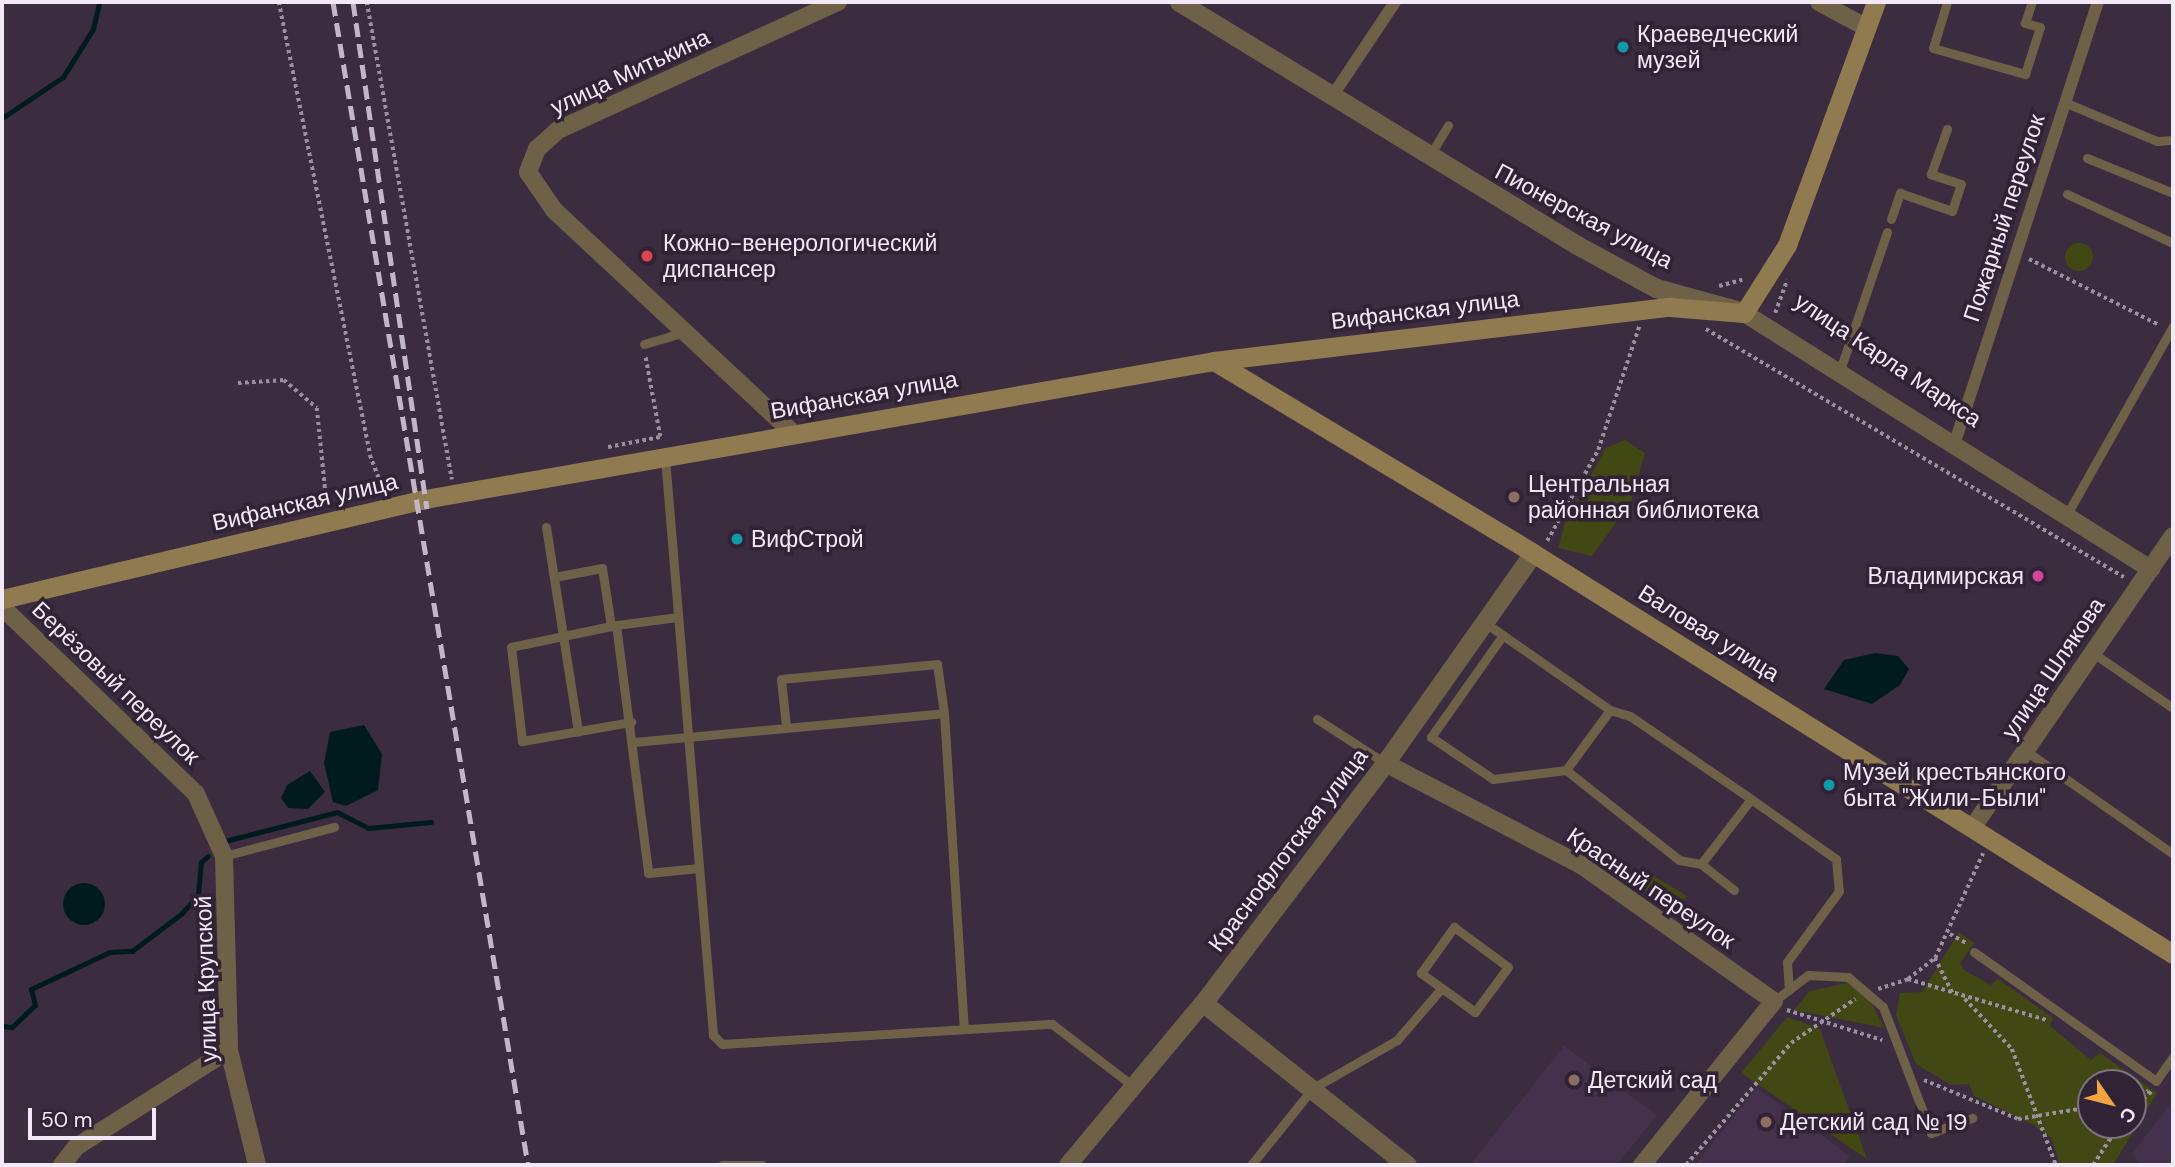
<!DOCTYPE html>
<html>
<head>
<meta charset="utf-8">
<style>
	body { margin:0 }
	#map { position:relative; width:2175px; height:1167px; overflow:hidden; background:#3b2c40; font-family:"DM Sans",sans-serif }
	div>[style] { position:absolute }
	[style*='--x'] { left:calc(var(--x)*1px); top:calc(var(--y)*1px); width:calc(var(--w)*1px); rotate:calc(var(--a)*1deg) }
	.built>* { inset:0; background:#45314b }
	.green>* { inset:0; background:#424813 }
	.round { border-radius:50% }
	.water>* { inset:0; background:#001b1e }
	.stream>* { height:5px; margin:-2.5px; padding:0 2.5px; transform-origin:2.5px; border-radius:2.5px; background:#001b1e }
	.path>* { height:3.5px; margin-top:-1.75px; transform-origin:0; background:repeating-linear-gradient(90deg,#9c90a0 0 3.5px,transparent 0 7px) }
	.service>* { height:9px; margin:-4.5px; padding:0 4.5px; transform-origin:4.5px; border-radius:4.5px; background:#6e6147 }
	.pedestrian>* { height:12px; margin:-6px; padding:0 6px; transform-origin:6px; border-radius:6px; background:#6e6147 }
	.minor>* { height:18px; margin:-9px; padding:0 9px; transform-origin:9px; border-radius:9px; background:#6e6147 }
	.tertiary>* { height:19px; margin:-9.5px; padding:0 9.5px; transform-origin:9.5px; border-radius:9.5px; background:#6e6147 }
	.secondary>* { height:19px; margin:-9.5px; padding:0 9.5px; transform-origin:9.5px; border-radius:9.5px; background:#907b50 }
	.rail>* { height:5px; margin-top:-2.5px; transform-origin:0; background:repeating-linear-gradient(90deg,#c2b7c6 0 14px,transparent 0 21px) }
	.dots>* { width:19px; height:19px; translate:-50% -50%; box-sizing:border-box; border:4px solid #312235; border-radius:50% }
	span { translate:-50% -50%; white-space:nowrap; text-align:center; line-height:1.15; -webkit-text-stroke:7px #312235; paint-order:stroke }
	.poi-label { font-size:23px; color:#f3e9f6 }
	.left { translate:0 -50%; text-align:left }
	.right { translate:-100% -50%; text-align:right }
	.street-label { font-size:23px; color:#f3e9f6 }
	.frame { position:absolute; inset:0; border:4px solid #f3e9f6; pointer-events:none }
	.north { position:absolute; left:2077px; top:1069px; width:70px; height:70px; box-sizing:border-box; background:#312235; border:2px solid #7f7282; border-radius:50%; rotate:125deg; font-size:19px; font-weight:700; line-height:28px; text-align:center; color:#f3e9f6 }
	.north::after { content:''; display:block; margin:auto; width:24px; height:32px; background:#f2a541; clip-path:polygon(50% 0,100% 100%,50% 72%,0 100%) }
	.scale { position:absolute; left:28px; top:1108px; width:128px; height:32px; box-sizing:border-box; border:4px solid #f3e9f6; border-top:0; padding-left:9px; font-size:21px; line-height:24px; white-space:nowrap; color:#f3e9f6; -webkit-text-stroke:5px #312235; paint-order:stroke }
</style>
</head>
<body>
<div id="map">
	<div class="built">
		<div style="clip-path:polygon(1564px 1046px,1657px 1115px,1617px 1165px,1470px 1165px)"></div>
		<div style="clip-path:polygon(1757px 1088px,1850px 1156px,1843px 1165px,1695px 1165px)"></div>
		<div style="clip-path:polygon(2173px 1100px,2173px 1165px,2142px 1165px,2132px 1154px)"></div>
	</div>
	<div class="green">
		<div class="round" style="left:2065px;top:243px;width:28px;height:28px"></div>
		<div style="clip-path:polygon(1625px 440px,1645px 453px,1631px 502px,1592px 556px,1558px 548px,1566px 519px,1606px 448px)"></div>
		<div style="clip-path:polygon(1652px 875px,1687px 896px,1673px 913px,1642px 888px)"></div>
		<div style="clip-path:polygon(evenodd,1959px 932px,1974px 943px,1960px 963px,1964px 970px,1991px 985px,1998px 979px,2053px 1018px,2050px 1026px,2091px 1060px,2100px 1053px,2157px 1093px,2113px 1165px,2060px 1165px,2052px 1139px,2034px 1125px,1974px 1096px,1969px 1084px,1951px 1085px,1916px 1064px,1896px 1015px,1900px 993px,1922px 992px,1959px 932px,2091px 1083px,2133px 1083px,2133px 1125px,2091px 1125px,2091px 1083px)"></div>
		<div style="clip-path:polygon(1847px 983px,1868px 997px,1885px 1028px,1794px 1010px,1810px 991px)"></div>
		<div style="clip-path:polygon(1787px 1017px,1820px 1029px,1867px 1159px,1741px 1073px)"></div>
	</div>
	<div class="water">
		<div style="clip-path:polygon(1875px 653px,1898px 656px,1909px 669px,1900px 685px,1872px 704px,1824px 689px,1844px 660px)"></div>
		<div style="clip-path:polygon(364px 725px,382px 754px,378px 790px,346px 806px,333px 802px,324px 763px,330px 732px)"></div>
		<div style="clip-path:polygon(310px 771px,325px 792px,308px 809px,288px 808px,281px 798px,287px 785px)"></div>
		<div class="round" style="left:63px;top:883px;width:42px;height:42px"></div>
	</div>
	<div class="stream">
		<div style="--x:2;--y:118;--w:73;--a:-33.9"></div>
		<div style="--x:63;--y:77;--w:57;--a:-58"></div>
		<div style="--x:93;--y:29;--w:28;--a:-77"></div>
		<div style="--x:225;--y:841;--w:116;--a:-14.5"></div>
		<div style="--x:337;--y:812;--w:35;--a:27"></div>
		<div style="--x:368;--y:828;--w:63;--a:-5.4"></div>
		<div style="--x:2;--y:1026;--w:10;--a:6"></div>
		<div style="--x:12;--y:1027;--w:32;--a:-44"></div>
		<div style="--x:35;--y:1005;--w:16;--a:-104"></div>
		<div style="--x:31;--y:989;--w:87;--a:-25.1"></div>
		<div style="--x:110;--y:952;--w:22;--a:-3"></div>
		<div style="--x:132;--y:951;--w:63;--a:-37.2"></div>
		<div style="--x:182;--y:913;--w:24;--a:-48"></div>
		<div style="--x:198;--y:895;--w:33;--a:-85"></div>
		<div style="--x:201;--y:862;--w:9;--a:-41"></div>
	</div>
	<div class="path">
		<div style="--x:279;--y:2;--w:462;--a:78.6"></div>
		<div style="--x:370;--y:455;--w:40;--a:69"></div>
		<div style="--x:367;--y:2;--w:485;--a:79.9"></div>
		<div style="--x:2029;--y:259;--w:146;--a:26.9"></div>
		<div style="--x:1719;--y:286;--w:24;--a:-15"></div>
		<div style="--x:1775;--y:313;--w:35;--a:-70"></div>
		<div style="--x:1706;--y:329;--w:486;--a:30.7"></div>
		<div style="--x:238;--y:383;--w:46;--a:-3.7"></div>
		<div style="--x:284;--y:380;--w:43;--a:40.3"></div>
		<div style="--x:317;--y:408;--w:99;--a:84.2"></div>
		<div style="--x:608;--y:447;--w:53;--a:-10.9"></div>
		<div style="--x:660;--y:437;--w:83;--a:-100.4"></div>
		<div style="--x:1547;--y:541;--w:104;--a:-60.7"></div>
		<div style="--x:1598;--y:450;--w:130;--a:-71.6"></div>
		<div style="--x:1950;--y:934;--w:18;--a:29"></div>
		<div style="--x:1935;--y:958;--w:42;--a:63.4"></div>
		<div style="--x:1908;--y:979;--w:144;--a:16.5"></div>
		<div style="--x:1878;--y:989;--w:32;--a:-18"></div>
		<div style="--x:1908;--y:979;--w:34;--a:-38"></div>
		<div style="--x:1935;--y:958;--w:115;--a:-65.4"></div>
		<div style="--x:1965;--y:999;--w:69;--a:46.8"></div>
		<div style="--x:2012;--y:1049;--w:124;--a:69.2"></div>
		<div style="--x:1787;--y:1010;--w:100;--a:17.5"></div>
		<div style="--x:1924;--y:1080;--w:102;--a:22.5"></div>
		<div style="--x:2018;--y:1119;--w:74;--a:-9.3"></div>
		<div style="--x:2133;--y:1095;--w:16;--a:-14"></div>
		<div style="--x:2133;--y:1108;--w:25;--a:-42"></div>
		<div style="--x:1686;--y:1165;--w:161;--a:-49.3"></div>
		<div style="--x:1791;--y:1043;--w:78;--a:-34.5"></div>
		<div style="--x:1856;--y:1165;--w:1;--a:0"></div>
		<div style="--x:2093;--y:1165;--w:48;--a:-57"></div>
	</div>
	<div class="service">
		<div style="--x:1947;--y:2;--w:48;--a:106.9"></div>
		<div style="--x:1933;--y:48;--w:96;--a:15.8"></div>
		<div style="--x:2025;--y:74;--w:49;--a:-72.3"></div>
		<div style="--x:2040;--y:27;--w:16;--a:-165"></div>
		<div style="--x:2025;--y:23;--w:22;--a:-72"></div>
		<div style="--x:2064;--y:102;--w:101;--a:22.8"></div>
		<div style="--x:2157;--y:141;--w:16;--a:-4"></div>
		<div style="--x:1429;--y:157;--w:37;--a:-59"></div>
		<div style="--x:2087;--y:158;--w:93;--a:22.1"></div>
		<div style="--x:2067;--y:194;--w:117;--a:24.8"></div>
		<div style="--x:1891;--y:219;--w:28;--a:-71"></div>
		<div style="--x:1900;--y:193;--w:55;--a:19.1"></div>
		<div style="--x:1952;--y:211;--w:28;--a:-72"></div>
		<div style="--x:1961;--y:184;--w:32;--a:-162"></div>
		<div style="--x:1931;--y:174;--w:48;--a:-70.4"></div>
		<div style="--x:644;--y:344;--w:43;--a:-16.3"></div>
		<div style="--x:1839;--y:373;--w:149;--a:-71.2"></div>
		<div style="--x:665;--y:458;--w:579;--a:85.24"></div>
		<div style="--x:713;--y:1035;--w:13;--a:45"></div>
		<div style="--x:722;--y:1044;--w:331;--a:-3.5"></div>
		<div style="--x:1052;--y:1024;--w:102;--a:37.4"></div>
		<div style="--x:2066;--y:516;--w:218;--a:-60.6"></div>
		<div style="--x:546;--y:527;--w:207;--a:81.1"></div>
		<div style="--x:554;--y:577;--w:49;--a:-10.6"></div>
		<div style="--x:602;--y:568;--w:59;--a:81.2"></div>
		<div style="--x:678;--y:617;--w:63;--a:172.6"></div>
		<div style="--x:616;--y:625;--w:250;--a:82.6"></div>
		<div style="--x:648;--y:873;--w:51;--a:-5.6"></div>
		<div style="--x:1484;--y:622;--w:154;--a:34.9"></div>
		<div style="--x:1610;--y:710;--w:74;--a:126.3"></div>
		<div style="--x:1566;--y:770;--w:144;--a:38.5"></div>
		<div style="--x:1679;--y:860;--w:22;--a:10"></div>
		<div style="--x:1701;--y:864;--w:82;--a:-52.4"></div>
		<div style="--x:1751;--y:799;--w:104;--a:35.2"></div>
		<div style="--x:1836;--y:859;--w:32;--a:85"></div>
		<div style="--x:1839;--y:891;--w:88;--a:126.2"></div>
		<div style="--x:1787;--y:962;--w:28;--a:86"></div>
		<div style="--x:616;--y:625;--w:107;--a:168.2"></div>
		<div style="--x:511;--y:647;--w:95;--a:83.3"></div>
		<div style="--x:522;--y:741;--w:111;--a:-9.9"></div>
		<div style="--x:1503;--y:635;--w:125;--a:125.2"></div>
		<div style="--x:1431;--y:737;--w:75;--a:34.1"></div>
		<div style="--x:1493;--y:779;--w:74;--a:-7"></div>
		<div style="--x:2093;--y:653;--w:97;--a:34.5"></div>
		<div style="--x:1610;--y:710;--w:21;--a:17"></div>
		<div style="--x:1630;--y:716;--w:147;--a:34.4"></div>
		<div style="--x:1317;--y:719;--w:81;--a:32.9"></div>
		<div style="--x:786;--y:726;--w:47;--a:-96.1"></div>
		<div style="--x:781;--y:679;--w:157;--a:-5.5"></div>
		<div style="--x:937;--y:664;--w:49;--a:81.9"></div>
		<div style="--x:634;--y:742;--w:311;--a:-5.3"></div>
		<div style="--x:944;--y:713;--w:316;--a:86.4"></div>
		<div style="--x:2026;--y:751;--w:179;--a:35"></div>
		<div style="--x:224;--y:856;--w:114;--a:-14.8"></div>
		<div style="--x:1701;--y:864;--w:42;--a:38.2"></div>
		<div style="--x:1454;--y:927;--w:67;--a:36.5"></div>
		<div style="--x:1508;--y:967;--w:56;--a:126.3"></div>
		<div style="--x:1475;--y:1012;--w:67;--a:-144.2"></div>
		<div style="--x:1421;--y:973;--w:57;--a:-54.3"></div>
		<div style="--x:1974;--y:952;--w:223;--a:35.3"></div>
		<div style="--x:2156;--y:1081;--w:29;--a:-55"></div>
		<div style="--x:1774;--y:1001;--w:43;--a:-37.4"></div>
		<div style="--x:1808;--y:975;--w:40;--a:2.9"></div>
		<div style="--x:1848;--y:977;--w:46;--a:40.6"></div>
		<div style="--x:1883;--y:1007;--w:135;--a:69.1"></div>
		<div style="--x:1931;--y:1133;--w:44;--a:-20.1"></div>
		<div style="--x:722;--y:1165;--w:40;--a:0"></div>
		<div style="--x:1251;--y:1165;--w:99;--a:-51.2"></div>
		<div style="--x:1313;--y:1088;--w:97;--a:-29.7"></div>
		<div style="--x:1397;--y:1040;--w:66;--a:-49.3"></div>
	</div>
	<div class="pedestrian">
		<div style="--x:1331;--y:98;--w:115;--a:-56.3"></div>
		<div style="--x:1953;--y:448;--w:469;--a:-72"></div>
	</div>
	<div class="minor">
		<div style="--x:1819;--y:2;--w:55;--a:28.4"></div>
		<div style="--x:1744;--y:313;--w:481;--a:32.2"></div>
		<div style="--x:792;--y:432;--w:325;--a:-137"></div>
		<div style="--x:554;--y:210;--w:46;--a:-124.4"></div>
		<div style="--x:528;--y:172;--w:25;--a:-69"></div>
		<div style="--x:537;--y:149;--w:28;--a:-42"></div>
		<div style="--x:558;--y:130;--w:308;--a:-24.6"></div>
		<div style="--x:2;--y:607;--w:269;--a:43.9"></div>
		<div style="--x:196;--y:794;--w:68;--a:65.7"></div>
		<div style="--x:224;--y:856;--w:194;--a:88.5"></div>
		<div style="--x:229;--y:1050;--w:118;--a:76.3"></div>
		<div style="--x:1385;--y:763;--w:221;--a:27.5"></div>
		<div style="--x:1581;--y:865;--w:236;--a:35.2"></div>
		<div style="--x:1774;--y:1001;--w:211;--a:128.8"></div>
		<div style="--x:1973;--y:827;--w:353;--a:-55.5"></div>
		<div style="--x:62;--y:1165;--w:23;--a:-52"></div>
		<div style="--x:76;--y:1147;--w:181;--a:-32.4"></div>
		<div style="--x:1068;--y:1165;--w:211;--a:-50.2"></div>
	</div>
	<div class="tertiary">
		<div style="--x:1179;--y:2;--w:466;--a:31.4"></div>
		<div style="--x:1577;--y:245;--w:90;--a:28.6"></div>
		<div style="--x:1656;--y:288;--w:87;--a:15.3"></div>
		<div style="--x:1407;--y:1165;--w:260;--a:-141.5"></div>
		<div style="--x:1203;--y:1003;--w:301;--a:-52.8"></div>
		<div style="--x:1385;--y:763;--w:257;--a:-54.8"></div>
	</div>
	<div class="secondary">
		<div style="--x:1214;--y:361;--w:372;--a:31"></div>
		<div style="--x:1533;--y:553;--w:755;--a:32.07"></div>
		<div style="--x:2;--y:599;--w:435;--a:-13.3"></div>
		<div style="--x:425;--y:499;--w:801;--a:-9.92"></div>
		<div style="--x:1214;--y:361;--w:459;--a:-6.8"></div>
		<div style="--x:1670;--y:307;--w:74;--a:4.6"></div>
		<div style="--x:1744;--y:313;--w:80;--a:-57.7"></div>
		<div style="--x:1787;--y:245;--w:259;--a:-69.9"></div>
	</div>
	<div class="rail">
		<div style="--x:333;--y:2;--w:1179;--a:80.48"></div>
		<div style="--x:353;--y:2;--w:512;--a:81.7"></div>
	</div>
	<div class="dots">
		<div style="left:1623px;top:47px;background:#0f9aa8"></div>
		<div style="left:647px;top:256px;background:#e0444e"></div>
		<div style="left:1514px;top:497px;background:#8d6e63"></div>
		<div style="left:737px;top:539px;background:#0f9aa8"></div>
		<div style="left:2038px;top:576px;background:#d1479c"></div>
		<div style="left:1829px;top:785px;background:#0f9aa8"></div>
		<div style="left:1574px;top:1080px;background:#8d6e63"></div>
		<div style="left:1766px;top:1122px;background:#8d6e63"></div>
	</div>
	<div class="poi-label">
		<span class="left" style="left:1637px;top:47px">Краеведческий<br>музей</span>
		<span class="left" style="left:663px;top:256px">Кожно-венерологический<br>диспансер</span>
		<span class="left" style="left:1528px;top:497px">Центральная<br>районная библиотека</span>
		<span class="left" style="left:751px;top:539px">ВифСтрой</span>
		<span class="right" style="left:2024px;top:576px">Владимирская</span>
		<span class="left" style="left:1843px;top:785px">Музей крестьянского<br>быта "Жили-Были"</span>
		<span class="left" style="left:1588px;top:1080px">Детский сад</span>
		<span class="left" style="left:1780px;top:1122px">Детский сад № 19</span>
	</div>
	<div class="street-label">
		<span style="left:630px;top:72px;rotate:-25deg">улица Митькина</span>
		<span style="left:1584px;top:216px;rotate:28deg">Пионерская улица</span>
		<span style="left:2004px;top:218px;rotate:-72deg">Пожарный переулок</span>
		<span style="left:1425px;top:310px;rotate:-7deg">Вифанская улица</span>
		<span style="left:1888px;top:360px;rotate:34deg">улица Карла Маркса</span>
		<span style="left:864px;top:395px;rotate:-10deg">Вифанская улица</span>
		<span style="left:305px;top:502px;rotate:-13deg">Вифанская улица</span>
		<span style="left:1709px;top:633px;rotate:32deg">Валовая улица</span>
		<span style="left:2053px;top:668px;rotate:-56deg">улица Шлякова</span>
		<span style="left:116px;top:683px;rotate:44deg">Берёзовый переулок</span>
		<span style="left:1288px;top:850px;rotate:-53deg">Краснофлотская улица</span>
		<span style="left:1651px;top:888px;rotate:34deg">Красный переулок</span>
		<span style="left:206px;top:979px;rotate:-92deg">улица Крупской</span>
	</div>
	<div class="frame"></div>
	<div class="north">С</div>
	<div class="scale">50 m</div>
</div>
</body>
</html>
